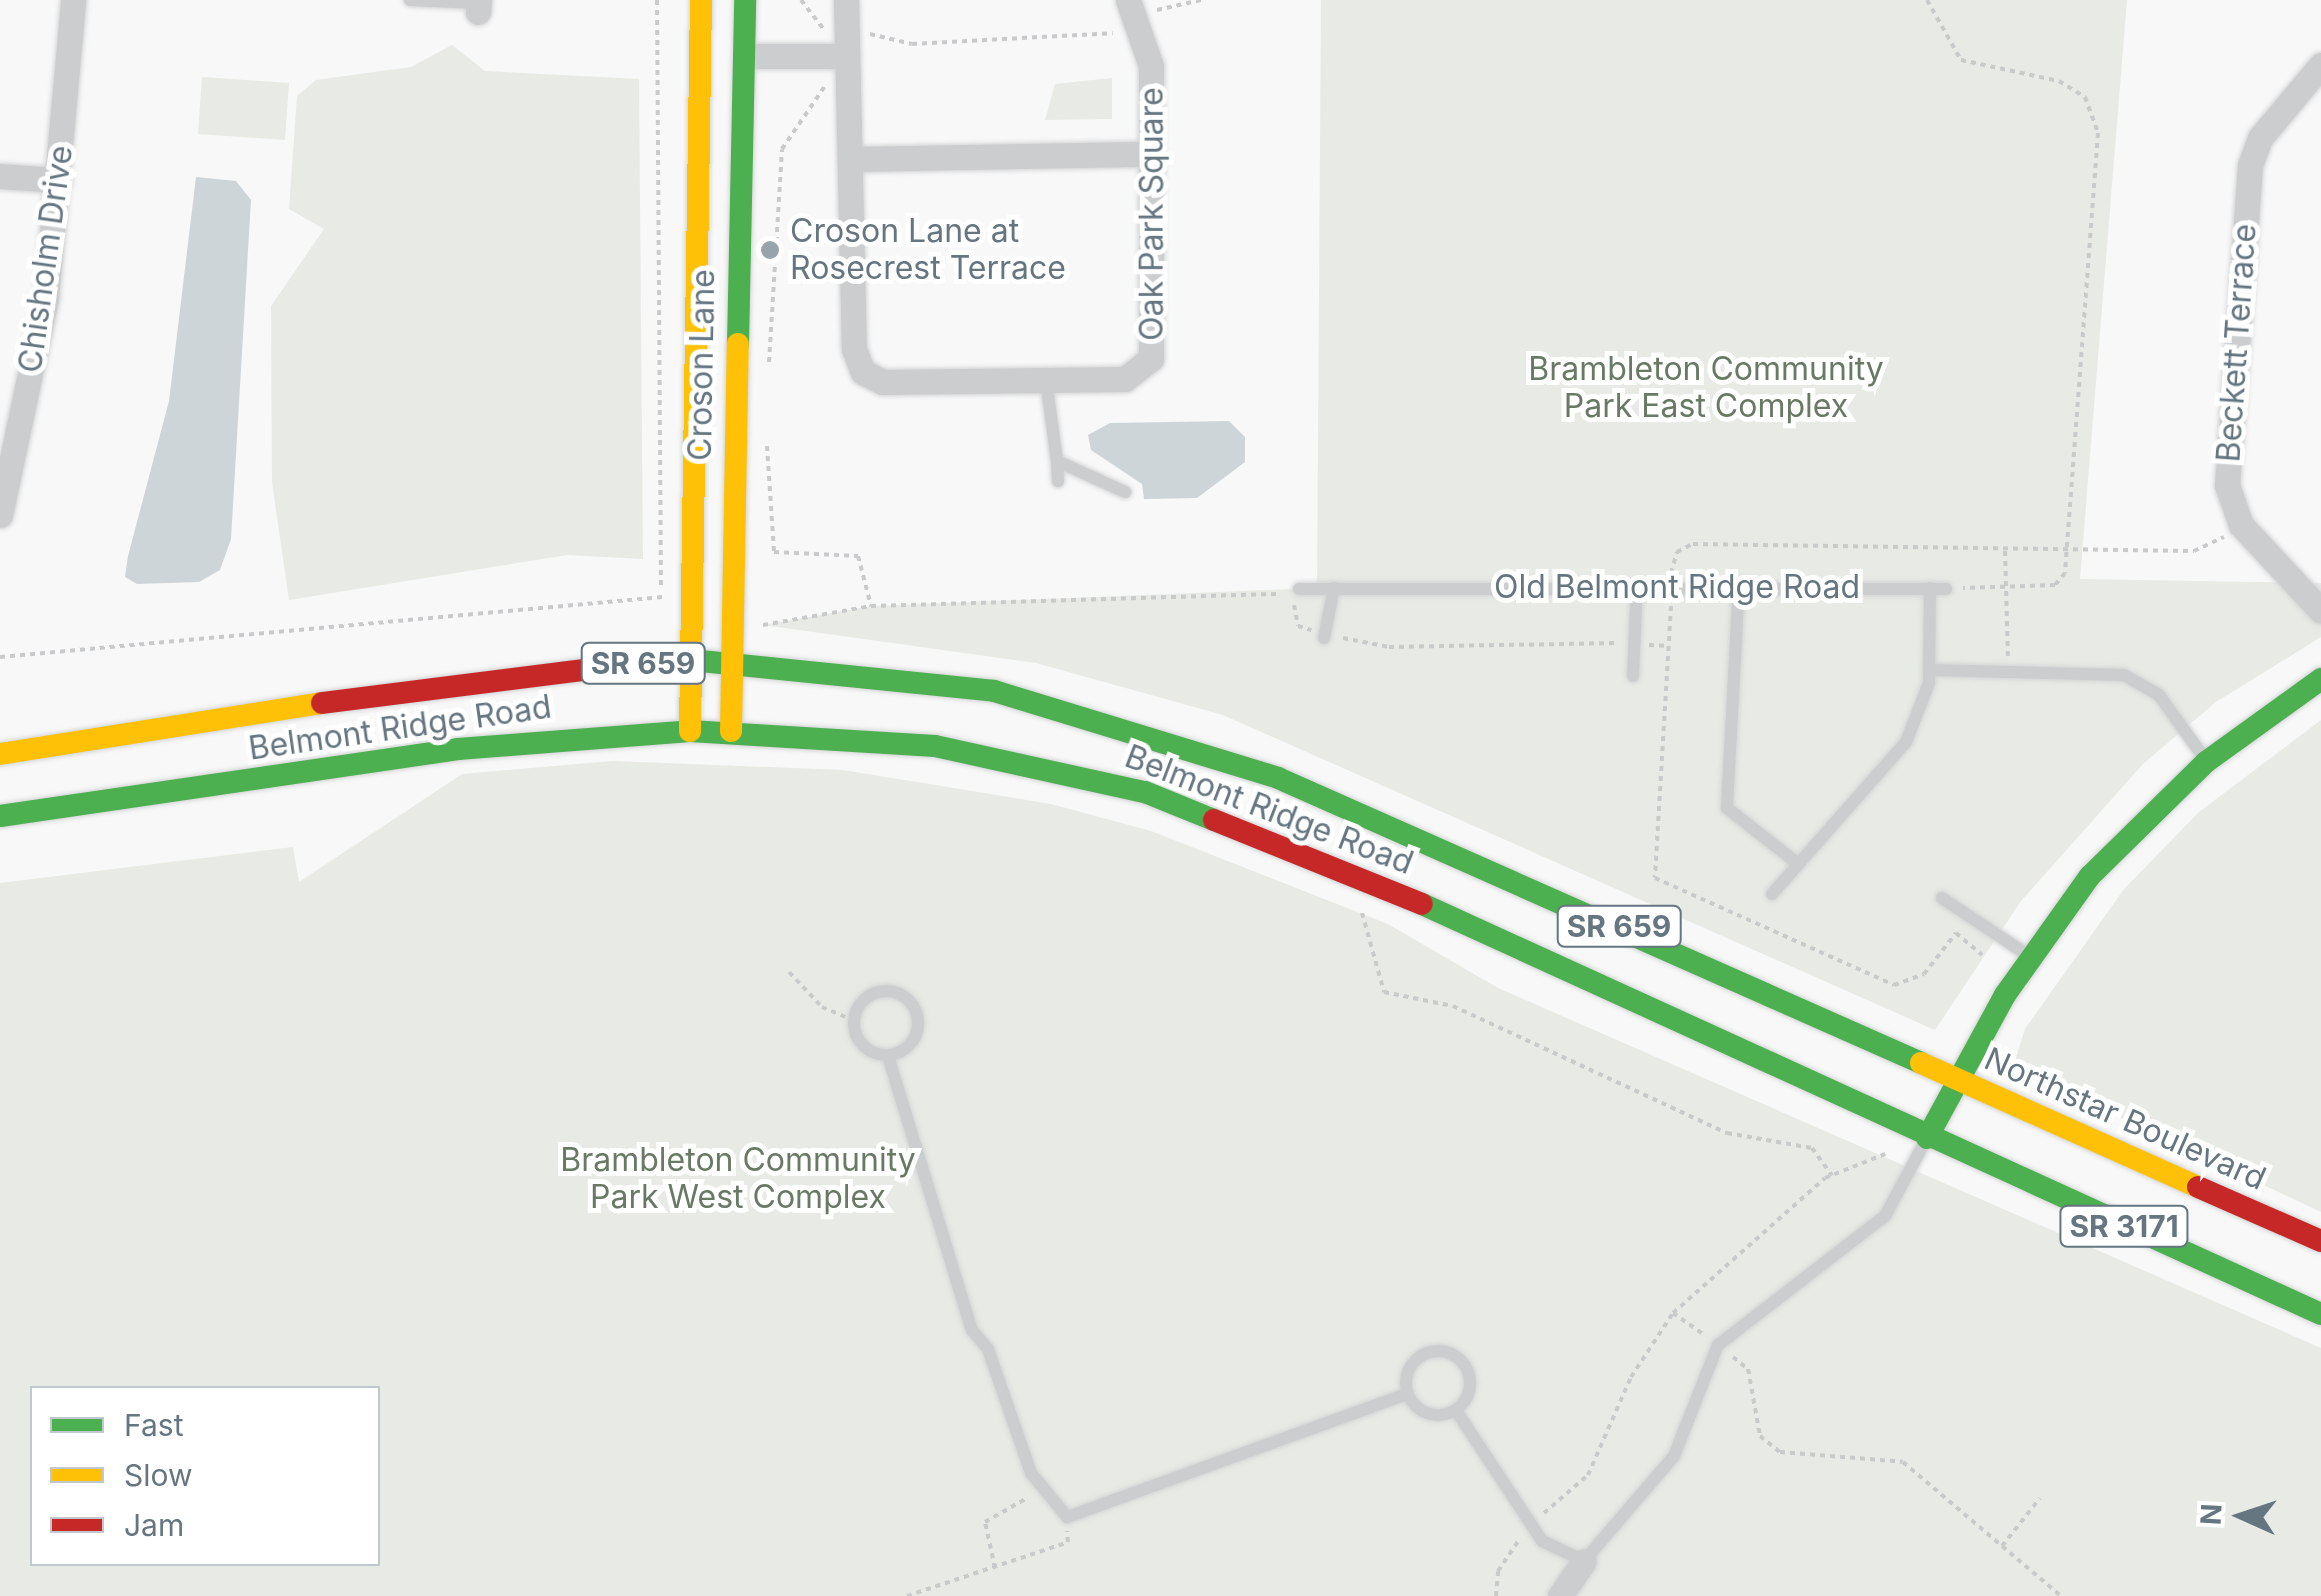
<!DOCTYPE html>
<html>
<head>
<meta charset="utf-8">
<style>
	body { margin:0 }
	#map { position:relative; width:2321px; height:1596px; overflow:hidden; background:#f8f8f8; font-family:Inter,sans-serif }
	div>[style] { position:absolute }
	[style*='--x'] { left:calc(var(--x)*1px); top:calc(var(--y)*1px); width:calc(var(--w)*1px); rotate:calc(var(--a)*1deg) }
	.green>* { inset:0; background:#e7eae5 }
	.water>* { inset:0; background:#cdd5d8 }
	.path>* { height:4px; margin-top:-2px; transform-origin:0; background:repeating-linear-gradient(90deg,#c9cacb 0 5px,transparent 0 10px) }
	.roads { filter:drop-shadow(0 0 2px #d4d5d6) drop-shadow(0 0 2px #d4d5d6) }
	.lane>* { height:12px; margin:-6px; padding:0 6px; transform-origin:6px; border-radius:6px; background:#cbcdce }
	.lane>.ring { margin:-6px; padding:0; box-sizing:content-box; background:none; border:12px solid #cbcdce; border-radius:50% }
	.street>* { height:25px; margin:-12.5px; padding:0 12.5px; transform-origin:12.5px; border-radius:12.5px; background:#cbcdce }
	.fast>* { height:22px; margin:-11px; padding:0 11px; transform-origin:11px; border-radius:11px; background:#4caf50 }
	.slow>* { height:22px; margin:-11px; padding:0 11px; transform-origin:11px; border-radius:11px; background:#ffc107 }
	.jam>* { height:22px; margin:-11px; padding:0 11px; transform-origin:11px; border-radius:11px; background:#c62828 }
	.dots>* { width:28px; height:28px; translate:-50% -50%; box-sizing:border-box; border:5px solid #fff; border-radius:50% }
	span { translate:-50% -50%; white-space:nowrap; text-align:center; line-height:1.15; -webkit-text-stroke:10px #fff; paint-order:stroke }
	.shield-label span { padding:2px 8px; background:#fff; border:2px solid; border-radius:8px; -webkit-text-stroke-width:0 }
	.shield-label { font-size:30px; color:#657681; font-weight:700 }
	.street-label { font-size:32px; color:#657681 }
	.poi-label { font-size:32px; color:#657681 }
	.left { translate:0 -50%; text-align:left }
	.park-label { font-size:32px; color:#687964 }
	.legend { position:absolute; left:30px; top:1386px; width:350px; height:180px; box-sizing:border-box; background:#fff; border:2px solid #c1c8cd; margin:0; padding:12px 18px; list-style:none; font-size:30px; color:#657681 }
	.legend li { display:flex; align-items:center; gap:20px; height:50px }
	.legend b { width:50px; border:2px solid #c1c8cd }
	.north { position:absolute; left:2191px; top:1466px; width:100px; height:100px; -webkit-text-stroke:8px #fff; paint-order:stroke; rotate:273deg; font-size:28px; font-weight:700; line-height:40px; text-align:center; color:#657681 }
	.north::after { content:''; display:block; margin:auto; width:35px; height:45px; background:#657681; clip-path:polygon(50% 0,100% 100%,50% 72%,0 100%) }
</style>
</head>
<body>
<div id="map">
	<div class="green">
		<div style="clip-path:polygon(1321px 0,2127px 0,2080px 579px,2321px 583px,2321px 637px,2216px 702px,2143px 764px,2021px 901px,1935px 1030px,1223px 715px,1036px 663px,763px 625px,871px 606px,1317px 588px)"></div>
		<div style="clip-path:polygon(452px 45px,485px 71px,639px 79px,643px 559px,567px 555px,289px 600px,272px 482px,271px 306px,324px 229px,289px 209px,297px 96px,316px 80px,411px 67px)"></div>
		<div style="clip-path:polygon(202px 77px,289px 83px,285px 140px,198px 134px)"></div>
		<div style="clip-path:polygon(1112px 78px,1112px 119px,1045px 120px,1055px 84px)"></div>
		<div style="clip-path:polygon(2321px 720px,2321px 1212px,2013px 1067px,2025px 1029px,2124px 889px,2199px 812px)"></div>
		<div style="clip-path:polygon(evenodd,613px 761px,843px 770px,1051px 804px,1151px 831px,1388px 924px,1498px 988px,2321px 1348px,2321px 1596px,0 1596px,0 883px,293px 847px,299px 882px,462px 774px,613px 761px,32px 1388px,378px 1388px,378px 1564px,32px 1564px,32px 1388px)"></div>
	</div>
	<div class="water">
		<div style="clip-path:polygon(196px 177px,236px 181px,251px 200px,231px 539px,220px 570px,199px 582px,137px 584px,125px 577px,128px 556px,169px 401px)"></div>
		<div style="clip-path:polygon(1229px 421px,1245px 437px,1245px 462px,1197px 498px,1144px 499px,1142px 484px,1091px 450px,1088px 435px,1110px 423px)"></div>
	</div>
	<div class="path">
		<div style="--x:657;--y:0;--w:590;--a:89.61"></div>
		<div style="--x:801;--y:0;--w:37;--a:52"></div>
		<div style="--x:1927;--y:0;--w:69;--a:60.5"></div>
		<div style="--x:1961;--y:60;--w:100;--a:12.1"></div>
		<div style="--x:2059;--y:81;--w:31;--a:32"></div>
		<div style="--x:2085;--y:97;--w:38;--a:70"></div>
		<div style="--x:2098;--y:133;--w:441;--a:94.3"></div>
		<div style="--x:2065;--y:573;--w:16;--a:130"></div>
		<div style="--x:2055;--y:585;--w:92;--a:178.1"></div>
		<div style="--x:1157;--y:10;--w:45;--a:-12.8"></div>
		<div style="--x:870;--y:34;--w:43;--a:13.4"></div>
		<div style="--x:912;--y:44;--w:201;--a:-3.1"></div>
		<div style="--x:769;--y:362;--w:213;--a:-86.5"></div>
		<div style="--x:782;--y:149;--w:76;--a:-55.7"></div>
		<div style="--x:767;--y:446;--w:106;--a:86.2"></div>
		<div style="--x:774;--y:552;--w:84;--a:2.7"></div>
		<div style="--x:858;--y:556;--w:52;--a:75.4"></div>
		<div style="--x:2005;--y:551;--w:105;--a:88.4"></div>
		<div style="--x:1671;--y:573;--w:22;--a:-74"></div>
		<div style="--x:1677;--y:552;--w:18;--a:-27"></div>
		<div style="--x:1693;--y:544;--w:501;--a:0.8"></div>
		<div style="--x:2194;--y:551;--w:33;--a:-25"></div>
		<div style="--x:1294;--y:605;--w:21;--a:79"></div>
		<div style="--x:1298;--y:626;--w:14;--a:17"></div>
		<div style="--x:1671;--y:606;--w:272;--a:93.4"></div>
		<div style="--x:1655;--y:878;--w:262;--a:24.1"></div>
		<div style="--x:1894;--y:985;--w:32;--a:-20"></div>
		<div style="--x:1924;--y:974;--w:52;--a:-52"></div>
		<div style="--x:1956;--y:933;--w:34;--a:40"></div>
		<div style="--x:763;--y:625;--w:110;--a:-10"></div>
		<div style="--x:871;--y:606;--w:410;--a:-1.7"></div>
		<div style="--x:1343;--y:638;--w:47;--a:11.1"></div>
		<div style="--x:1389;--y:647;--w:229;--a:-1"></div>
		<div style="--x:1649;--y:645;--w:20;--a:3"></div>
		<div style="--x:0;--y:657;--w:665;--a:-5.18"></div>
		<div style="--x:1362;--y:913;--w:82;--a:74.4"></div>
		<div style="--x:1384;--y:992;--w:70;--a:11.5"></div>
		<div style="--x:1453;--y:1006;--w:302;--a:24.9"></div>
		<div style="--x:1727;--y:1133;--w:86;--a:10"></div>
		<div style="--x:1812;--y:1148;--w:34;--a:54"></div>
		<div style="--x:789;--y:972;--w:48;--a:46.7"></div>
		<div style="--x:822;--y:1007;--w:34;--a:23"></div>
		<div style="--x:1673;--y:1313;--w:40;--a:34.9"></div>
		<div style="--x:1733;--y:1357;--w:19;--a:39"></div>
		<div style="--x:1748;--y:1369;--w:68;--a:79.8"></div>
		<div style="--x:1760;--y:1436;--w:26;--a:39"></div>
		<div style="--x:1780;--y:1452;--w:123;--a:4.6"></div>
		<div style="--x:1903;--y:1462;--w:207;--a:40.3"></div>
		<div style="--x:1544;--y:1513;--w:58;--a:-40.8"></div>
		<div style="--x:1588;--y:1475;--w:107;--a:-66.3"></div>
		<div style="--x:1631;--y:1377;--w:77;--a:-56.7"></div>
		<div style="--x:1673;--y:1313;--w:203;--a:-41.6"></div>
		<div style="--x:1825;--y:1178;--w:65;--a:-21.8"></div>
		<div style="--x:2002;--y:1546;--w:61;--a:-51.6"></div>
		<div style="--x:995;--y:1568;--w:47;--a:-102.3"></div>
		<div style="--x:985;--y:1522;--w:48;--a:-29.7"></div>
		<div style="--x:907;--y:1596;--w:170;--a:-18.5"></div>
		<div style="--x:1068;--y:1542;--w:11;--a:-95"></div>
		<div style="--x:1496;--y:1596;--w:25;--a:-85"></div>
		<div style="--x:1498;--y:1571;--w:40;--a:-56"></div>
	</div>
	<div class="roads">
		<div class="lane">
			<div style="--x:410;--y:0;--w:69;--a:2.5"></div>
			<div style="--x:1046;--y:380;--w:82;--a:82.3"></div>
			<div style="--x:1057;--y:461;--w:75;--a:24.5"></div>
			<div style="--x:1057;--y:461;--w:20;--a:87"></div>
			<div style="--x:1739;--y:584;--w:224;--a:93.1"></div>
			<div style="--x:1727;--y:808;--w:89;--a:38.2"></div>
			<div style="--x:1299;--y:589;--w:647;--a:0"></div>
			<div style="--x:1324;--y:638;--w:51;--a:-78.7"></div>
			<div style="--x:1930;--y:670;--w:194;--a:1.5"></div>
			<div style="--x:2124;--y:675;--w:40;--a:29.7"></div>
			<div style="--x:2159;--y:695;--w:79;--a:54.3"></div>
			<div style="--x:1633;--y:676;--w:92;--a:-87.5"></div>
			<div style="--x:1772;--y:894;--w:203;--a:-48.6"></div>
			<div style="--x:1906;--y:742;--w:63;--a:-68.7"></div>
			<div style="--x:1929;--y:683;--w:95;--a:-89.4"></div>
			<div style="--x:1942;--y:898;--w:105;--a:33.7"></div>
			<div class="ring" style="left:854px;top:991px;width:52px;height:52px"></div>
			<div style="--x:888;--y:1056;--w:287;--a:73"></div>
			<div style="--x:972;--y:1330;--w:25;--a:50"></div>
			<div style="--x:988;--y:1349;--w:131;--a:70.9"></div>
			<div style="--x:1031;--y:1473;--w:57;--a:50.7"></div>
			<div style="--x:1067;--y:1517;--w:362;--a:-19.9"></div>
			<div class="ring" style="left:1406px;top:1351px;width:52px;height:52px"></div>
			<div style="--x:1457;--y:1412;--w:154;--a:56.6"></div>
			<div style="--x:1542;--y:1541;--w:47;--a:25.5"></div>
			<div style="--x:1584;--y:1561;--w:138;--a:-49.4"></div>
			<div style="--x:1674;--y:1456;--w:119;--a:-68.4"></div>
			<div style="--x:1718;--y:1345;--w:211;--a:-37.7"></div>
			<div style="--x:1885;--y:1216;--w:86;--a:-61.7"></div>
		</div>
		<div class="street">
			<div style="--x:846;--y:0;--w:349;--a:88.7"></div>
			<div style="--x:854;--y:349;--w:25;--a:69"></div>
			<div style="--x:863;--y:372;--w:22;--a:27"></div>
			<div style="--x:883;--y:382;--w:242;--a:-0.7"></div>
			<div style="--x:1125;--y:379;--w:33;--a:-38"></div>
			<div style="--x:1151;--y:359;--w:293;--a:-90"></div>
			<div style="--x:1151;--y:66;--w:70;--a:-109.2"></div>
			<div style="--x:478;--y:12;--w:12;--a:-85"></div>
			<div style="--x:745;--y:56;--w:102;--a:0"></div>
			<div style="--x:2321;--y:65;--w:95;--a:129.9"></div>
			<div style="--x:2260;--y:138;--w:29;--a:110"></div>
			<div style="--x:2250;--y:165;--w:321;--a:94.1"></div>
			<div style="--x:2227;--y:485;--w:42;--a:70.7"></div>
			<div style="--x:2241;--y:525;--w:117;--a:47.1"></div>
			<div style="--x:851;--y:159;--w:301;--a:-1"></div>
			<div style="--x:0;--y:176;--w:59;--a:3.9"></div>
			<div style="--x:0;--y:515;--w:221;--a:-78"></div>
			<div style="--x:46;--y:299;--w:300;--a:-84.8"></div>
			<div style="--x:1560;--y:1596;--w:42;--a:-55.6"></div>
		</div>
		<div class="fast">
			<div style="--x:738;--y:344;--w:344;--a:-88.8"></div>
			<div style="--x:613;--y:666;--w:78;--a:-4.4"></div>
			<div style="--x:691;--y:660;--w:305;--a:5.8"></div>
			<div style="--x:994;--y:691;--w:297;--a:17"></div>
			<div style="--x:1278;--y:778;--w:703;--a:23.9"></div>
			<div style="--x:0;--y:816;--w:463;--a:-8.3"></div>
			<div style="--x:458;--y:749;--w:233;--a:-4.4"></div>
			<div style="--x:690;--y:731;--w:245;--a:3.5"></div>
			<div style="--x:935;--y:746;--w:215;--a:12.4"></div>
			<div style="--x:1145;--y:792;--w:74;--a:22.1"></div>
			<div style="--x:1422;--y:904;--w:988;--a:24.52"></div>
			<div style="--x:1927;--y:1138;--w:163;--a:-61.4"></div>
			<div style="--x:2005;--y:995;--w:146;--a:-54.5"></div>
			<div style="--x:2090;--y:876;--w:163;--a:-44.5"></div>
			<div style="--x:2206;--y:762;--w:142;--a:-35.8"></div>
		</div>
		<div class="slow">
			<div style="--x:690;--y:731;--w:731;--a:-89.14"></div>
			<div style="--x:731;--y:731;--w:387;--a:-89"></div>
			<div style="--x:0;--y:754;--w:326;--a:-9"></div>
			<div style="--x:1921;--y:1063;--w:303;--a:24.1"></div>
		</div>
		<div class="jam">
			<div style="--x:322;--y:703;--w:293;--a:-7.2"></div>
			<div style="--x:1214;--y:820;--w:224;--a:22"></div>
			<div style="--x:2198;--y:1187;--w:134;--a:23.7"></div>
		</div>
	</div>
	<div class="dots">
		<div style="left:770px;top:250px;background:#98a4ab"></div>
	</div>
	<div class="shield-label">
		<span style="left:643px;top:663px">SR 659</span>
		<span style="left:1619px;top:926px">SR 659</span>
		<span style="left:2124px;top:1226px">SR 3171</span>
	</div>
	<div class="street-label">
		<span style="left:1152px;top:214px;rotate:-90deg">Oak Park Square</span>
		<span style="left:46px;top:259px;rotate:-82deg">Chisholm Drive</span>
		<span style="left:2237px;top:343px;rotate:-86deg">Beckett Terrace</span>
		<span style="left:702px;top:365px;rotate:-89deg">Croson Lane</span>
		<span style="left:1677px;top:587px">Old Belmont Ridge Road</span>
		<span style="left:400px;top:728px;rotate:-8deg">Belmont Ridge Road</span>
		<span style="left:1269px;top:810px;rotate:21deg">Belmont Ridge Road</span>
		<span style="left:2125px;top:1119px;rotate:24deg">Northstar Boulevard</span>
	</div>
	<div class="poi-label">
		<span class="left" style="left:790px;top:250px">Croson Lane at<br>Rosecrest Terrace</span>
	</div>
	<div class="park-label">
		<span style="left:1706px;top:388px">Brambleton Community<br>Park East Complex</span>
		<span style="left:738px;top:1179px">Brambleton Community<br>Park West Complex</span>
	</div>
	<ul class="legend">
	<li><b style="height:12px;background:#4caf50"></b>Fast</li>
	<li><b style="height:12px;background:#ffc107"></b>Slow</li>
	<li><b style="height:12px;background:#c62828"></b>Jam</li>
	</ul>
	<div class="north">N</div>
</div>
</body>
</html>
